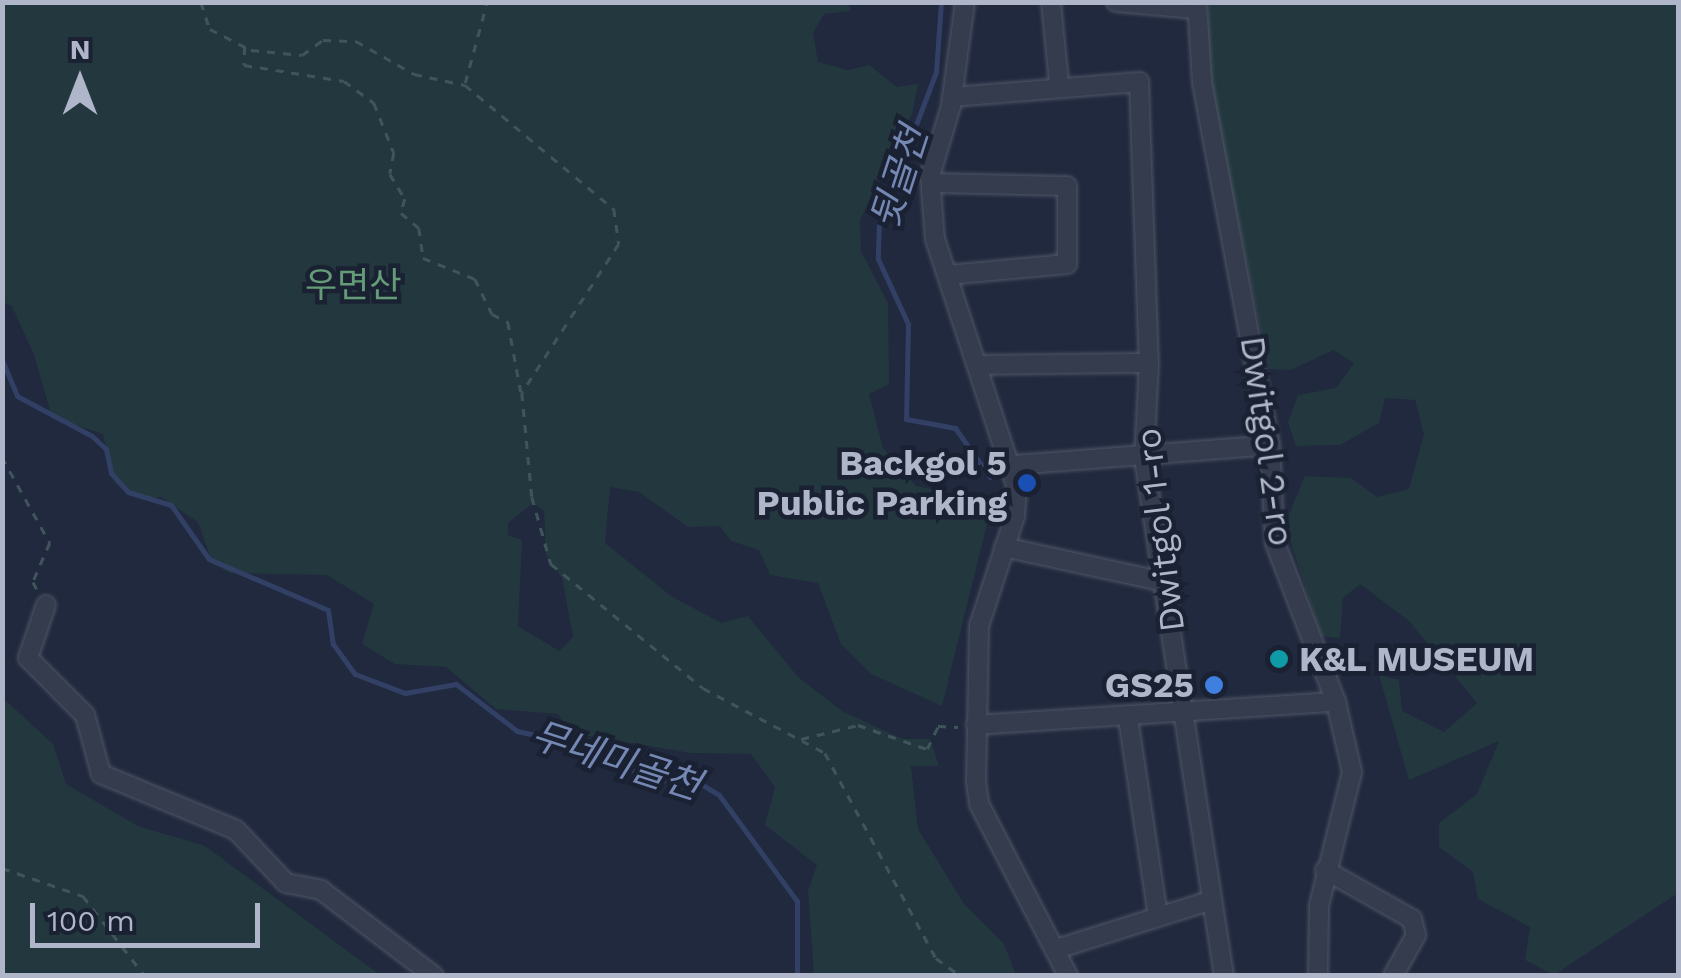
<!DOCTYPE html>
<html>
<head>
<meta charset="utf-8">
<style>
	body { margin:0 }
	#map { position:relative; width:1681px; height:978px; overflow:hidden; background:#20293d; font-family:"Work Sans","Noto Sans KR",sans-serif }
	div>[style] { position:absolute }
	[style*='--x'] { left:calc(var(--x)*1px); top:calc(var(--y)*1px); width:calc(var(--w)*1px); rotate:calc(var(--a)*1deg) }
	.green>* { inset:0; background:#22383e }
	.stream>* { height:5px; margin:-2.5px; padding:0 2.5px; transform-origin:2.5px; border-radius:2.5px; background:#314064 }
	.path>* { height:2.5px; margin-top:-1.25px; transform-origin:0; background:repeating-linear-gradient(90deg,#40555b 0 8px,transparent 0 16px) }
	.roads { filter:drop-shadow(0 0 2px #505668) drop-shadow(0 0 2px #505668) }
	.minor>* { height:18px; margin:-9px; padding:0 9px; transform-origin:9px; border-radius:9px; background:#343c4d }
	.dots>* { width:28px; height:28px; translate:-50% -50%; box-sizing:border-box; border:5px solid #1a2132; border-radius:50% }
	span { translate:-50% -50%; white-space:nowrap; text-align:center; line-height:1.15; -webkit-text-stroke:9px #1a2132; paint-order:stroke }
	.park-label { font-size:35px; color:#659c78 }
	.street-label { font-size:35px; color:#b0b6c9 }
	.poi-label { font-size:35px; color:#b0b6c9; font-weight:700 }
	.right { translate:-100% -50%; text-align:right }
	.left { translate:0 -50%; text-align:left }
	.water-label { font-size:38px; color:#7488b3; font-style:italic }
	.frame { position:absolute; inset:0; border:5px solid #b0b6c9; pointer-events:none }
	.north { position:absolute; left:30px; top:30px; width:100px; height:100px; -webkit-text-stroke:8px #1a2132; paint-order:stroke; rotate:0deg; font-size:28px; font-weight:700; line-height:40px; text-align:center; color:#b0b6c9 }
	.north::after { content:''; display:block; margin:auto; width:35px; height:45px; background:#b0b6c9; clip-path:polygon(50% 0,100% 100%,50% 72%,0 100%) }
	.scale { position:absolute; left:30px; top:903px; width:230px; height:45px; box-sizing:border-box; border:5px solid #b0b6c9; border-top:0; padding-left:12px; font-size:30px; line-height:35px; white-space:nowrap; color:#b0b6c9; -webkit-text-stroke:8px #1a2132; paint-order:stroke }
</style>
</head>
<body>
<div id="map">
	<div class="green">
		<div style="clip-path:polygon(evenodd,3px 2px,848px 3px,851px 11px,824px 14px,813px 33px,818px 62px,848px 70px,869px 65px,897px 87px,918px 84px,912px 114px,860px 220px,861px 251px,888px 303px,889px 384px,869px 394px,883px 448px,916px 486px,979px 498px,989px 516px,942px 706px,871px 674px,841px 644px,818px 583px,770px 575px,759px 550px,731px 541px,720px 526px,688px 527px,639px 492px,610px 487px,605px 543px,671px 596px,721px 623px,748px 616px,798px 677px,842px 711px,903px 739px,930px 739px,939px 766px,911px 766px,918px 829px,964px 904px,1004px 944px,1016px 975px,814px 975px,808px 890px,817px 865px,765px 825px,775px 787px,751px 754px,691px 753px,571px 733px,558px 714px,496px 709px,446px 667px,395px 664px,362px 644px,374px 604px,327px 575px,230px 573px,213px 564px,198px 522px,161px 497px,146px 499px,115px 483px,103px 434px,52px 417px,34px 355px,12px 306px,3px 302px,3px 2px,533px 503px,544px 511px,546px 556px,562px 578px,573px 637px,559px 651px,518px 626px,522px 540px,508px 535px,508px 523px,533px 503px)"></div>
		<div style="clip-path:polygon(1209px 3px,1678px 3px,1678px 893px,1554px 975px,1525px 960px,1530px 927px,1478px 899px,1473px 872px,1439px 847px,1439px 823px,1477px 794px,1499px 741px,1409px 780px,1379px 675px,1399px 680px,1402px 711px,1444px 732px,1477px 703px,1409px 621px,1360px 584px,1343px 598px,1340px 638px,1321px 636px,1285px 524px,1305px 476px,1351px 478px,1377px 497px,1409px 489px,1424px 434px,1415px 400px,1385px 398px,1379px 423px,1340px 445px,1296px 446px,1288px 422px,1298px 395px,1336px 388px,1354px 363px,1333px 350px,1291px 370px,1269px 369px,1205px 65px)"></div>
		<div style="clip-path:polygon(3px 698px,53px 744px,66px 784px,138px 826px,205px 846px,380px 975px,3px 975px)"></div>
	</div>
	<div class="stream">
		<div style="--x:941;--y:2;--w:70;--a:94.1"></div>
		<div style="--x:936;--y:72;--w:160;--a:110.8"></div>
		<div style="--x:879;--y:222;--w:37;--a:92"></div>
		<div style="--x:878;--y:259;--w:72;--a:65.2"></div>
		<div style="--x:908;--y:324;--w:95;--a:91.2"></div>
		<div style="--x:906;--y:419;--w:50;--a:10.4"></div>
		<div style="--x:955;--y:428;--w:60;--a:54.5"></div>
		<div style="--x:2;--y:360;--w:39;--a:67"></div>
		<div style="--x:17;--y:396;--w:85;--a:28.1"></div>
		<div style="--x:92;--y:436;--w:19;--a:43"></div>
		<div style="--x:106;--y:449;--w:25;--a:78"></div>
		<div style="--x:111;--y:473;--w:25;--a:48"></div>
		<div style="--x:128;--y:492;--w:45;--a:16.8"></div>
		<div style="--x:171;--y:505;--w:66;--a:54.9"></div>
		<div style="--x:209;--y:559;--w:129;--a:23.2"></div>
		<div style="--x:328;--y:610;--w:34;--a:82"></div>
		<div style="--x:333;--y:644;--w:37;--a:54"></div>
		<div style="--x:355;--y:674;--w:53;--a:20.8"></div>
		<div style="--x:405;--y:693;--w:52;--a:-10"></div>
		<div style="--x:456;--y:684;--w:77;--a:37.6"></div>
		<div style="--x:517;--y:731;--w:84;--a:12.4"></div>
		<div style="--x:599;--y:749;--w:54;--a:32.2"></div>
		<div style="--x:645;--y:778;--w:56;--a:6.1"></div>
		<div style="--x:701;--y:784;--w:21;--a:31"></div>
		<div style="--x:719;--y:795;--w:132;--a:53.7"></div>
		<div style="--x:797;--y:901;--w:75;--a:90"></div>
	</div>
	<div class="path">
		<div style="--x:201;--y:2;--w:28;--a:72"></div>
		<div style="--x:210;--y:29;--w:46;--a:27.1"></div>
		<div style="--x:251;--y:50;--w:51;--a:5.6"></div>
		<div style="--x:302;--y:55;--w:26;--a:-36"></div>
		<div style="--x:323;--y:40;--w:33;--a:2"></div>
		<div style="--x:356;--y:41;--w:67;--a:29.6"></div>
		<div style="--x:414;--y:74;--w:52;--a:12.2"></div>
		<div style="--x:465;--y:85;--w:194;--a:39.8"></div>
		<div style="--x:614;--y:209;--w:35;--a:82"></div>
		<div style="--x:619;--y:244;--w:178;--a:123.1"></div>
		<div style="--x:522;--y:393;--w:104;--a:84.5"></div>
		<div style="--x:532;--y:497;--w:70;--a:74.2"></div>
		<div style="--x:551;--y:564;--w:196;--a:39.2"></div>
		<div style="--x:703;--y:688;--w:138;--a:28"></div>
		<div style="--x:825;--y:753;--w:233;--a:61.6"></div>
		<div style="--x:936;--y:958;--w:31;--a:36"></div>
		<div style="--x:245;--y:47;--w:18;--a:93"></div>
		<div style="--x:244;--y:65;--w:101;--a:9.1"></div>
		<div style="--x:344;--y:81;--w:37;--a:36"></div>
		<div style="--x:374;--y:103;--w:54;--a:68.2"></div>
		<div style="--x:394;--y:153;--w:21;--a:101"></div>
		<div style="--x:390;--y:174;--w:29;--a:59"></div>
		<div style="--x:405;--y:199;--w:15;--a:106"></div>
		<div style="--x:401;--y:213;--w:23;--a:40"></div>
		<div style="--x:419;--y:228;--w:30;--a:82"></div>
		<div style="--x:423;--y:258;--w:56;--a:22"></div>
		<div style="--x:475;--y:279;--w:39;--a:64"></div>
		<div style="--x:492;--y:314;--w:18;--a:27"></div>
		<div style="--x:508;--y:322;--w:71;--a:79.5"></div>
		<div style="--x:465;--y:83;--w:84;--a:-74.8"></div>
		<div style="--x:2;--y:457;--w:98;--a:60.8"></div>
		<div style="--x:50;--y:543;--w:43;--a:113.6"></div>
		<div style="--x:33;--y:582;--w:13;--a:61"></div>
		<div style="--x:801;--y:739;--w:59;--a:-13.8"></div>
		<div style="--x:858;--y:725;--w:73;--a:19.2"></div>
		<div style="--x:927;--y:749;--w:25;--a:-64"></div>
		<div style="--x:938;--y:726;--w:20;--a:3"></div>
		<div style="--x:2;--y:868;--w:86;--a:19.1"></div>
		<div style="--x:83;--y:896;--w:101;--a:52.2"></div>
	</div>
	<div class="roads">
		<div class="minor">
			<div style="--x:965;--y:2;--w:105;--a:97.7"></div>
			<div style="--x:951;--y:106;--w:73;--a:106.7"></div>
			<div style="--x:930;--y:176;--w:63;--a:85.5"></div>
			<div style="--x:935;--y:239;--w:262;--a:71.8"></div>
			<div style="--x:1017;--y:488;--w:28;--a:94"></div>
			<div style="--x:1015;--y:516;--w:116;--a:108.1"></div>
			<div style="--x:979;--y:626;--w:156;--a:91.1"></div>
			<div style="--x:976;--y:782;--w:22;--a:82"></div>
			<div style="--x:979;--y:804;--w:194;--a:62.6"></div>
			<div style="--x:1051;--y:2;--w:82;--a:84.4"></div>
			<div style="--x:1116;--y:2;--w:80;--a:5"></div>
			<div style="--x:1197;--y:2;--w:80;--a:86.4"></div>
			<div style="--x:1202;--y:82;--w:369;--a:79.4"></div>
			<div style="--x:1270;--y:445;--w:98;--a:87.1"></div>
			<div style="--x:1275;--y:543;--w:170;--a:69"></div>
			<div style="--x:1336;--y:702;--w:72;--a:77.1"></div>
			<div style="--x:1352;--y:772;--w:137;--a:103.9"></div>
			<div style="--x:1319;--y:905;--w:71;--a:90.8"></div>
			<div style="--x:952;--y:97;--w:188;--a:-4.6"></div>
			<div style="--x:1139;--y:82;--w:281;--a:88"></div>
			<div style="--x:1149;--y:363;--w:95;--a:93"></div>
			<div style="--x:1144;--y:458;--w:524;--a:81.22"></div>
			<div style="--x:931;--y:183;--w:136;--a:1.3"></div>
			<div style="--x:1067;--y:186;--w:78;--a:90"></div>
			<div style="--x:1067;--y:264;--w:120;--a:174.7"></div>
			<div style="--x:980;--y:365;--w:169;--a:-0.7"></div>
			<div style="--x:1013;--y:465;--w:258;--a:-4.4"></div>
			<div style="--x:1004;--y:547;--w:165;--a:12.3"></div>
			<div style="--x:46;--y:605;--w:56;--a:108.8"></div>
			<div style="--x:28;--y:658;--w:81;--a:45"></div>
			<div style="--x:85;--y:715;--w:61;--a:74.8"></div>
			<div style="--x:101;--y:774;--w:146;--a:22.5"></div>
			<div style="--x:236;--y:830;--w:73;--a:46.7"></div>
			<div style="--x:286;--y:883;--w:36;--a:11"></div>
			<div style="--x:321;--y:890;--w:142;--a:37.3"></div>
			<div style="--x:1128;--y:718;--w:201;--a:81.4"></div>
			<div style="--x:976;--y:725;--w:361;--a:-3.7"></div>
			<div style="--x:1325;--y:870;--w:100;--a:29.4"></div>
			<div style="--x:1412;--y:919;--w:16;--a:76"></div>
			<div style="--x:1416;--y:935;--w:47;--a:119.3"></div>
			<div style="--x:1060;--y:948;--w:159;--a:-17.5"></div>
		</div>
	</div>
	<div class="dots">
		<div style="left:1027px;top:483px;background:#1a4fb4"></div>
		<div style="left:1279px;top:659px;background:#0f9aa8"></div>
		<div style="left:1214px;top:685px;background:#3f7fe0"></div>
	</div>
	<div class="park-label">
		<span style="left:353px;top:285px">우면산</span>
	</div>
	<div class="street-label">
		<span style="left:1267px;top:441px;rotate:82deg">Dwitgol 2-ro</span>
		<span style="left:1160px;top:530px;rotate:-97deg">Dwitgol 1-ro</span>
	</div>
	<div class="poi-label">
		<span class="right" style="left:1007px;top:483px">Backgol 5<br>Public Parking</span>
		<span class="left" style="left:1299px;top:659px">K&amp;L MUSEUM</span>
		<span class="right" style="left:1194px;top:685px">GS25</span>
	</div>
	<div class="water-label">
		<span style="left:900px;top:178px;rotate:-72deg">뒷골천</span>
		<span style="left:616px;top:761px;rotate:18deg">무네미골천</span>
	</div>
	<div class="frame"></div>
	<div class="north">N</div>
	<div class="scale">100 m</div>
</div>
</body>
</html>
